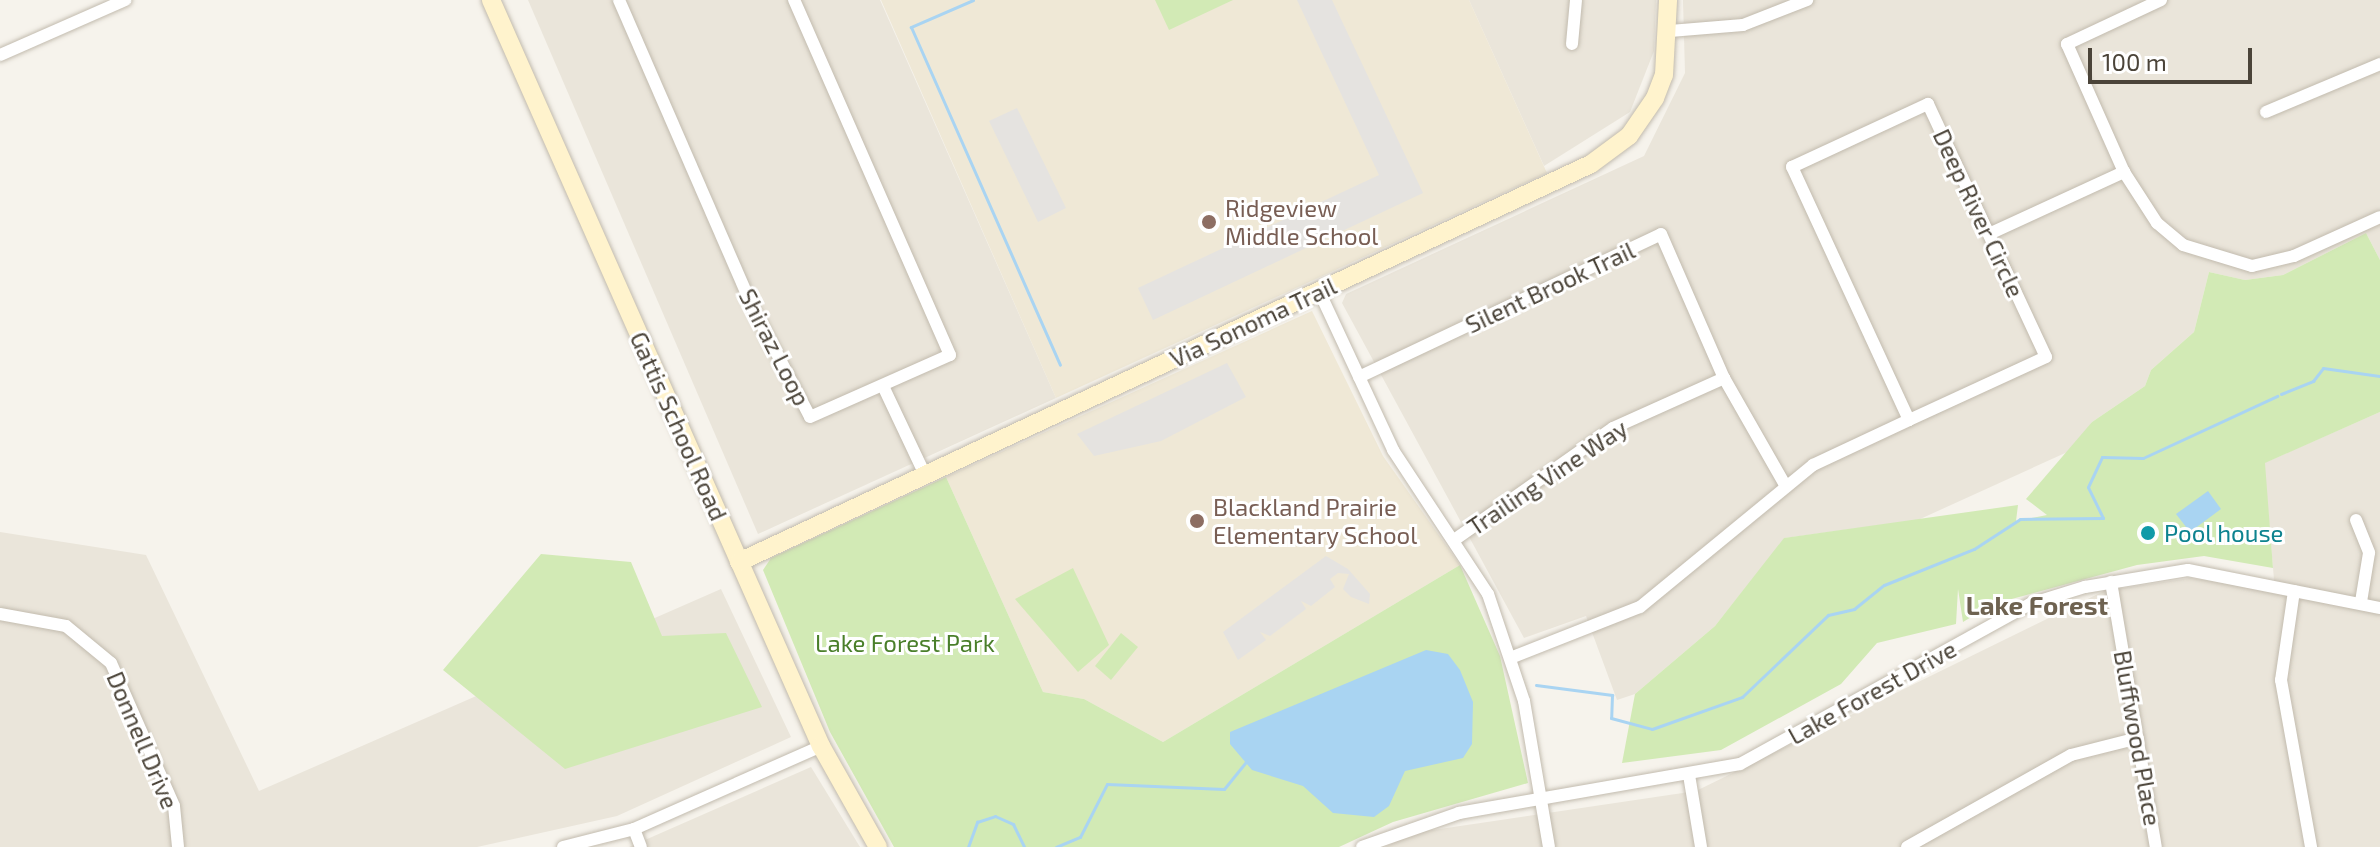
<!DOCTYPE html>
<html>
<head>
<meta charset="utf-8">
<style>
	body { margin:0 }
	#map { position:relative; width:2380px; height:847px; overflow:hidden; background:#f6f3ec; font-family:"Exo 2",sans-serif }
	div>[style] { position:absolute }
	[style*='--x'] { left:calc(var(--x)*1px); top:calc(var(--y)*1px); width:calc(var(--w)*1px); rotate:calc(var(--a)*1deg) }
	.residential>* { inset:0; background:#eae5da }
	.education>* { inset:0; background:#efe8d6 }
	.green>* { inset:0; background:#d2eab5 }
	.parking>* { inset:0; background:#e5e3e0 }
	.water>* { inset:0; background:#a9d4f2 }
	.stream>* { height:3px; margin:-1.5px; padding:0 1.5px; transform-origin:1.5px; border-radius:1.5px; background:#a9d4f2 }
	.roads { filter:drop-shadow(0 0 2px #c2bbae) drop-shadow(0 0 2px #c2bbae) }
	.street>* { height:12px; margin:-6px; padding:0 6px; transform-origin:6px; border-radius:6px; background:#fff }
	.secondary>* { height:18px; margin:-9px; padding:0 9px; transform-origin:9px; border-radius:9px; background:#fff3cd }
	.dots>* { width:22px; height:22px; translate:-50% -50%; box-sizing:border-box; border:4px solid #fff; border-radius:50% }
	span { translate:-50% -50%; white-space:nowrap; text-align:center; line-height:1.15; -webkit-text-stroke:6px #fff; paint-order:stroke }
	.education-label { font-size:24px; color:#785e54 }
	.left { translate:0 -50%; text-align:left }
	.street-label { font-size:24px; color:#4b4439 }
	.culture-label { font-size:24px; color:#0d838f }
	.park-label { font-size:24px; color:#4a7f2a }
	.neighbourhood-label { font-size:26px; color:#6e6250; font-weight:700 }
	.scale { position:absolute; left:2088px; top:48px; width:164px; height:36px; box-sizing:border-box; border:4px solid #4b4439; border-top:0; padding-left:10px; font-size:24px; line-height:28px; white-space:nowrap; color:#4b4439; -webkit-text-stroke:6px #fff; paint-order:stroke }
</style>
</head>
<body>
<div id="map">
	<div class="residential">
		<div style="clip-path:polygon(528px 0,880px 0,1056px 398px,758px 534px)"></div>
		<div style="clip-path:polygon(1469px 0,1656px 0,1654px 51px,1630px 112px,1544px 166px)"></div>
		<div style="clip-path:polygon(1683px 0,2380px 0,2380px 260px,2366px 233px,2283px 275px,2245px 280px,2209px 272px,2194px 332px,2151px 370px,2145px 386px,2092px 422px,2074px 449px,1918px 520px,1785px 538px,1715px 626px,1635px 694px,1617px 700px,1586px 616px,1524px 638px,1342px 303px,1346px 294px,1644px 156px,1685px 73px)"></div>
		<div style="clip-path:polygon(2380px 412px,2380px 847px,1385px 847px,1413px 833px,1696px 791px,2104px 591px,2190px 578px,2275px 591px,2264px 463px)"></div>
		<div style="clip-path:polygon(0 532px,146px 555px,259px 791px,721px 589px,791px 737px,617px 816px,477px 847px,0 847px)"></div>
		<div style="clip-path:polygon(811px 767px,860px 847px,629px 847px)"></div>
	</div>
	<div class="education">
		<div style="clip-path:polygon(881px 0,1469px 0,1547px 173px,1056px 398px)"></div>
		<div style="clip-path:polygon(1312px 311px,1383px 456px,1460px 565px,1163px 742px,1084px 699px,1043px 692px,946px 477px)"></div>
	</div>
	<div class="green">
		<div style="clip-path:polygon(1155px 0,1233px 0,1169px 30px)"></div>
		<div style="clip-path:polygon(2366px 233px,2380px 260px,2380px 412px,2265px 463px,2273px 568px,2204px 556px,2137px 565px,1993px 604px,1963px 622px,1958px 589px,1956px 624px,1877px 643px,1841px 684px,1721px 750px,1622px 763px,1635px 694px,1715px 626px,1784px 538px,2018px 505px,2016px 521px,2047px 515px,2026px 499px,2092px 422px,2145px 386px,2151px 370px,2194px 332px,2209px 272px,2245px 280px,2283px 275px)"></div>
		<div style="clip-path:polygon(946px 477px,1043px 692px,1084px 699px,1163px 742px,1460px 565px,1500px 656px,1528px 783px,1393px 822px,1339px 847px,894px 847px,830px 732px,763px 570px,771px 558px)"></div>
		<div style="clip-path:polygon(541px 554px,631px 562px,662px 636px,726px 633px,762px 707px,565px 769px,443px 670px)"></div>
		<div style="clip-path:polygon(1073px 568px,1109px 645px,1078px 672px,1015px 599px)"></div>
		<div style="clip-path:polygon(1121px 633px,1138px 647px,1111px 680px,1095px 666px)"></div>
	</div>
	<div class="parking">
		<div style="clip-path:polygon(1297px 0,1332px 0,1423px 193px,1153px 320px,1138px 288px,1379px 175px)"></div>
		<div style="clip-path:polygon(1017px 108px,1066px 208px,1038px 222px,989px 121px)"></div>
		<div style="clip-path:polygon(1227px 363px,1246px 397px,1161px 441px,1094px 456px,1077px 434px)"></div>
		<div style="clip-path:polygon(1326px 556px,1348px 569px,1370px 594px,1369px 604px,1351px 597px,1343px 589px,1349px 574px,1338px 573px,1330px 579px,1335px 587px,1311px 606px,1301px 601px,1306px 609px,1270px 636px,1260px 632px,1266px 640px,1238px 660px,1223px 632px)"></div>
	</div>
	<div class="water">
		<div style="clip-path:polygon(2208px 491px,2221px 509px,2190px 532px,2176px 514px)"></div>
		<div style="clip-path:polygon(1426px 650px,1448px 654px,1460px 670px,1473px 702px,1472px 744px,1463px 758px,1405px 771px,1389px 806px,1374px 817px,1333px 813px,1303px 786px,1252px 770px,1230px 744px,1230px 732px)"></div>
	</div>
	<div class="stream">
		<div style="--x:973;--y:0;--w:68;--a:156.5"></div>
		<div style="--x:911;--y:27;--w:369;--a:66.2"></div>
		<div style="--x:2281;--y:394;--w:35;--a:-22"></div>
		<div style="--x:2313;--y:381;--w:16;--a:-52"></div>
		<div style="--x:2323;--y:368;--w:58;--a:8"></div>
		<div style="--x:1536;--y:685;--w:77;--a:7.5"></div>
		<div style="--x:1612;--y:695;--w:23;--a:92"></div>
		<div style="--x:1611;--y:718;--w:42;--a:15"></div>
		<div style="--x:1652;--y:729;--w:96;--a:-19.6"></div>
		<div style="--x:1742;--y:697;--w:119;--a:-43.6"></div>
		<div style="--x:1828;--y:615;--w:27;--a:-13"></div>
		<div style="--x:1854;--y:609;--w:38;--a:-39"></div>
		<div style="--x:1884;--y:585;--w:97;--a:-21.8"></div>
		<div style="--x:1974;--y:549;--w:55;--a:-33.1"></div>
		<div style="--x:2020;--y:519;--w:83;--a:-0.7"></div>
		<div style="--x:2103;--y:518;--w:34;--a:-116"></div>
		<div style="--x:2088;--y:487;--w:33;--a:-65"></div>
		<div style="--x:2102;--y:457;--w:41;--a:1.4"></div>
		<div style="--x:2143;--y:458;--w:148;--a:-24.8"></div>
		<div style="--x:968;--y:847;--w:27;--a:-70"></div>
		<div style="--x:977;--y:822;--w:19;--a:-18"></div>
		<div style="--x:995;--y:816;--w:20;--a:24"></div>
		<div style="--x:1013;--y:824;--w:25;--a:64"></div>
		<div style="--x:1056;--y:847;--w:26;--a:-23"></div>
		<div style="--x:1080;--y:837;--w:59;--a:-63"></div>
		<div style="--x:1107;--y:784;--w:117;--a:2.4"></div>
		<div style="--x:1224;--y:789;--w:35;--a:-51"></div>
	</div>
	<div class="roads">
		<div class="street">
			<div style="--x:619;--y:0;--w:331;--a:66.5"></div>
			<div style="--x:751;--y:304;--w:127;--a:62.4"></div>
			<div style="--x:810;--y:417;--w:153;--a:-23.9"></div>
			<div style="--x:950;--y:355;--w:388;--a:-113.7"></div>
			<div style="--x:2161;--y:0;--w:104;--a:154.9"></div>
			<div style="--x:2067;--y:44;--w:140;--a:66"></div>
			<div style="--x:2124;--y:172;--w:61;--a:57.1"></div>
			<div style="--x:2157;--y:223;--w:34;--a:40"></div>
			<div style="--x:2183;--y:245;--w:72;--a:16.9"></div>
			<div style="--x:2252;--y:266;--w:43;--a:-13.4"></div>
			<div style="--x:2294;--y:256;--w:94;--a:-24.4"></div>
			<div style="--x:1670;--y:31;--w:73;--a:-4.7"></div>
			<div style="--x:1743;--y:25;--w:69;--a:-21.3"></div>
			<div style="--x:1572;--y:44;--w:44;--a:-84.8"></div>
			<div style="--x:0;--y:55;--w:137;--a:-23.7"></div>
			<div style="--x:2266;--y:112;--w:124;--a:-22.8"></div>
			<div style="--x:1989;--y:234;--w:149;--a:-24.7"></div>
			<div style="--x:1319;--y:291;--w:175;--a:65"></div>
			<div style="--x:1393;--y:450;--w:173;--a:56.6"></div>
			<div style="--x:1488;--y:594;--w:113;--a:71.4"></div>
			<div style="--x:1524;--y:701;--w:148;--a:80.3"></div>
			<div style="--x:1359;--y:377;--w:334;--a:-25.3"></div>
			<div style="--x:1661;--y:234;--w:157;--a:66.4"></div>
			<div style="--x:1724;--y:378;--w:123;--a:60.3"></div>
			<div style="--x:883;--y:386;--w:98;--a:64.7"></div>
			<div style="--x:2356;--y:520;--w:35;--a:68"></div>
			<div style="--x:2369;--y:553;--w:50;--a:99.3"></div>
			<div style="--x:1457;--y:538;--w:191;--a:-35.2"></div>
			<div style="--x:1613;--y:428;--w:122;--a:-24.2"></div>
			<div style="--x:2111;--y:582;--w:269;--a:80.4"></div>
			<div style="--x:2294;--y:591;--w:90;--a:98.3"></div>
			<div style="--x:2281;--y:680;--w:170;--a:79.8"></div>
			<div style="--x:0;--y:614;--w:67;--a:10.3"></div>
			<div style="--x:66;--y:626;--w:58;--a:39.4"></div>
			<div style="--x:111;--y:663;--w:156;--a:66.2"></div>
			<div style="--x:174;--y:806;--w:41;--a:84.4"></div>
			<div style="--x:1513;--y:657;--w:136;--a:-21.5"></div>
			<div style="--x:1640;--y:607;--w:224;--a:-39.4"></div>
			<div style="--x:1813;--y:465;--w:106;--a:-25.1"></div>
			<div style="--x:1909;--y:420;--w:279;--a:-114.8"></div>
			<div style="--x:1792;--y:167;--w:150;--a:-24.9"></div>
			<div style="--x:1928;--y:104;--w:279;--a:65"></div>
			<div style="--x:2046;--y:357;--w:151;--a:155.3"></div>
			<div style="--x:1689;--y:775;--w:73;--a:80.5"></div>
			<div style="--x:634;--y:829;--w:19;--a:69"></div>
			<div style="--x:563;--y:847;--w:73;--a:-14.2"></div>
			<div style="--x:634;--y:829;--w:205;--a:-23.9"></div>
			<div style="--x:1362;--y:847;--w:103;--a:-19.3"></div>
			<div style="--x:1459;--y:813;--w:285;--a:-9.9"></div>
			<div style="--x:1740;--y:764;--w:331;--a:-28.9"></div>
			<div style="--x:2030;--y:604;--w:58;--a:-17.2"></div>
			<div style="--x:2085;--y:587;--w:104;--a:-9.4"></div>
			<div style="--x:2188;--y:570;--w:196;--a:11.2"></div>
			<div style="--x:1907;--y:847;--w:188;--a:-29.3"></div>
			<div style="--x:2071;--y:755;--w:69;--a:-14.2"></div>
		</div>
		<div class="secondary">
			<div style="--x:491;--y:0;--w:816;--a:66.14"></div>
			<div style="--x:821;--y:746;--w:116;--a:60.6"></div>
			<div style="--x:739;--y:562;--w:940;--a:-25.04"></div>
			<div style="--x:1591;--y:164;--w:47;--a:-36.4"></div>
			<div style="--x:1629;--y:136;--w:46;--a:-55.6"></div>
			<div style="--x:1655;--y:98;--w:25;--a:-69"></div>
			<div style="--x:1664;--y:75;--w:75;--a:-86.9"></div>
		</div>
	</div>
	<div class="dots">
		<div style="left:1209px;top:222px;background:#8d6e63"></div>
		<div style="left:1197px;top:521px;background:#8d6e63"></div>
		<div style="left:2148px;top:533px;background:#0f9aa8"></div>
	</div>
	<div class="education-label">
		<span class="left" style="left:1225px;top:222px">Ridgeview<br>Middle School</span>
		<span class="left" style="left:1213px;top:521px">Blackland Prairie<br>Elementary School</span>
	</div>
	<div class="street-label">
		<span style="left:1979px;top:213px;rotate:65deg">Deep River Circle</span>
		<span style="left:1550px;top:287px;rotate:-25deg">Silent Brook Trail</span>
		<span style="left:1253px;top:322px;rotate:-25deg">Via Sonoma Trail</span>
		<span style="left:775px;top:347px;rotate:63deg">Shiraz Loop</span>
		<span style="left:679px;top:426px;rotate:66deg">Gattis School Road</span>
		<span style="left:1547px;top:477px;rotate:-34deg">Trailing Vine Way</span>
		<span style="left:1872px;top:692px;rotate:-29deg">Lake Forest Drive</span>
		<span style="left:2138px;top:738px;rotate:80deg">Bluffwood Place</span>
		<span style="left:143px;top:740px;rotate:67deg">Donnell Drive</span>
	</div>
	<div class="culture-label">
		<span class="left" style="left:2164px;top:533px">Pool house</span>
	</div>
	<div class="park-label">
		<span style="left:905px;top:643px">Lake Forest Park</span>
	</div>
	<div class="neighbourhood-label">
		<span style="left:2037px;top:605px">Lake Forest</span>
	</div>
	<div class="scale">100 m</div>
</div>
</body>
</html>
